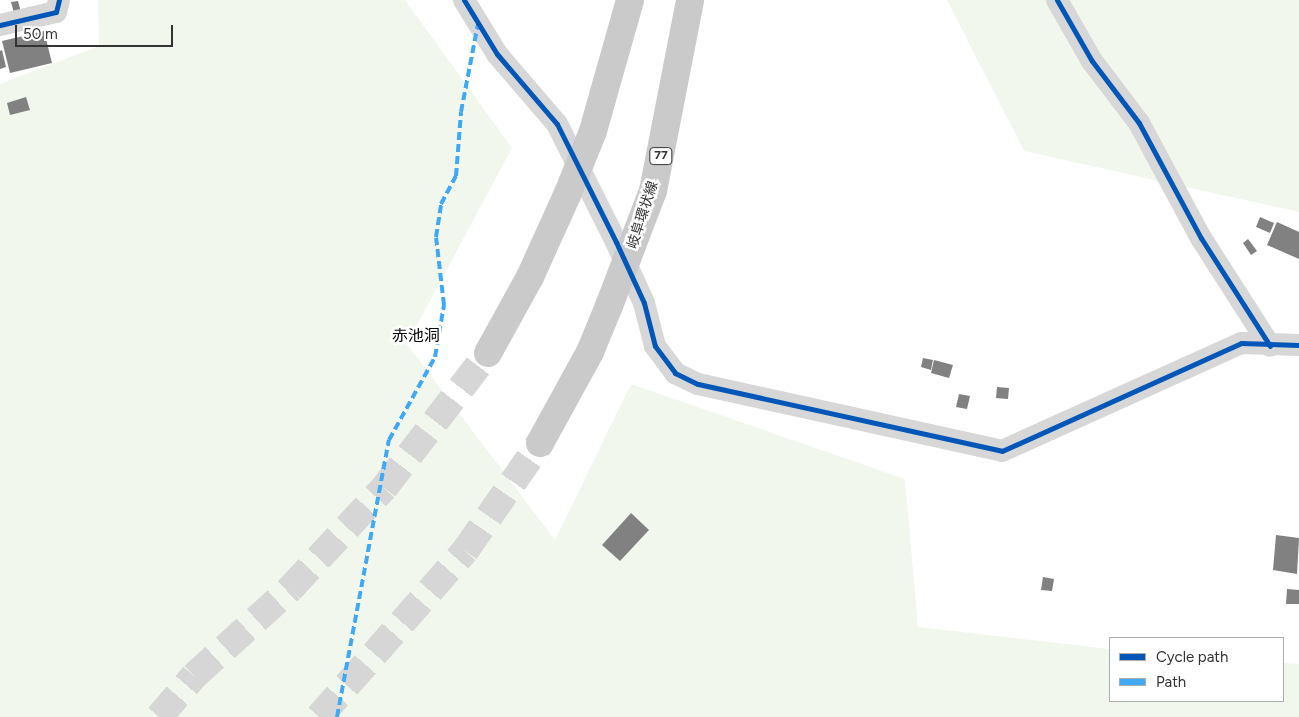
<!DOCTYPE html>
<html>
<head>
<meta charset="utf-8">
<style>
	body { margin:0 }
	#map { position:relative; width:1299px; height:717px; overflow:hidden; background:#fff; font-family:Figtree,"Noto Sans JP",sans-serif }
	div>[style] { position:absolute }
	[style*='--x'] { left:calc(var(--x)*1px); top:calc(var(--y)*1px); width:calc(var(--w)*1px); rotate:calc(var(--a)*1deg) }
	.green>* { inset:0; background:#f2f7ee }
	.building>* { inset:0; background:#818181 }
	.primary-tunnel>* { height:28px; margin-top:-14px; transform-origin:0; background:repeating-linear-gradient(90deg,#d6d6d6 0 28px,transparent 0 42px) }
	.minor>* { height:22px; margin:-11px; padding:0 11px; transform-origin:11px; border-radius:11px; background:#d7d7d7 }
	.primary>* { height:28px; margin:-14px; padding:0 14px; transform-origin:14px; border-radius:14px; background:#cacaca }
	.primary-bridge>* { height:28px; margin:-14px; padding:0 14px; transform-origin:14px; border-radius:14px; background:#cacaca }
	.quiet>* { height:4px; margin-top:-2px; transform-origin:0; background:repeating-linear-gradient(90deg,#3fa9f5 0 8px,transparent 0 12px) }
	.cycleway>* { height:5px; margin:-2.5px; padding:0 2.5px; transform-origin:2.5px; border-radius:2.5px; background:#0057b8 }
	span { translate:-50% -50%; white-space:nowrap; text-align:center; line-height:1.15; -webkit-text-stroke:5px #fff; paint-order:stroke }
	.shield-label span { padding:1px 4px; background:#fff; border:1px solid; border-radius:4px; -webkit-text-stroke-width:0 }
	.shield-label { font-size:12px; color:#333; font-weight:700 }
	.street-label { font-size:14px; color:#333 }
	.quarter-label { font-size:16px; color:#000 }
	.legend { position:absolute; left:1109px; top:637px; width:175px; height:65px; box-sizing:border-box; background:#fff; border:1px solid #adadad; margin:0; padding:6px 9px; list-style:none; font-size:15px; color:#333 }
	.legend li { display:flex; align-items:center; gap:10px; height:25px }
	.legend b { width:25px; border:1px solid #adadad }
	.scale { position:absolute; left:15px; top:25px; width:158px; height:22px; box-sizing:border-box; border:2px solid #333; border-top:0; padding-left:6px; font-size:15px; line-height:18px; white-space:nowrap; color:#333; -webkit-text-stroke:4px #fff; paint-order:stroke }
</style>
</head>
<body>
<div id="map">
	<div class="green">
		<div style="clip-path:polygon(98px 0,405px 0,512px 148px,407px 344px,555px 540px,631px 384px,905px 479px,918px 627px,1110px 649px,1110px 701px,1283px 701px,1283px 663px,1299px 664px,1299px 717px,0 717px,0 84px,99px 46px)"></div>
		<div style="clip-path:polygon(947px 0,1299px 0,1299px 212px,1024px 151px)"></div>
	</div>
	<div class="building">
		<div style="clip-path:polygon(18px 1px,21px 12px,14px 13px,11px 2px)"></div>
		<div style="clip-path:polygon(44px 31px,52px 63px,10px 73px,2px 41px)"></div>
		<div style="clip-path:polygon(2px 50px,6px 67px,0 69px,0 51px)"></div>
		<div style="clip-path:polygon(26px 97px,30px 110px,10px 115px,7px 103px)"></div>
		<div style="clip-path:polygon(1260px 217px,1274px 223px,1270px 233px,1256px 227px)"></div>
		<div style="clip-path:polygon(1277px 222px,1299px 232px,1299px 259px,1267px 245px)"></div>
		<div style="clip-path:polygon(1248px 239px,1257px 251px,1251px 255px,1243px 243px)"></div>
		<div style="clip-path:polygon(923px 358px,933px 360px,931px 370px,921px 367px)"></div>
		<div style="clip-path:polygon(934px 360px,953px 365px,949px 378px,931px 373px)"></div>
		<div style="clip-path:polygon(997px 387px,1009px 388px,1008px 399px,996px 398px)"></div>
		<div style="clip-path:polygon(959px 394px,970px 396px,967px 409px,956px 407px)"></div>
		<div style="clip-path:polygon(631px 513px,649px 530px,620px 561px,602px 545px)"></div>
		<div style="clip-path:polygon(1276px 535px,1299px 538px,1297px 574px,1273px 570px)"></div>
		<div style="clip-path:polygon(1043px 577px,1054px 579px,1052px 591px,1041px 590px)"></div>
		<div style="clip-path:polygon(1287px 589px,1299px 590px,1299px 604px,1286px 604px)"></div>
	</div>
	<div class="primary-tunnel">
		<div style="--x:159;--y:717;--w:54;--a:-49.5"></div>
		<div style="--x:194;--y:676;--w:130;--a:-42.2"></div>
		<div style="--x:290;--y:589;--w:138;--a:-47.1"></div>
		<div style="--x:384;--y:488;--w:170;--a:-52.4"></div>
		<div style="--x:319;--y:717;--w:221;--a:-48.7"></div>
		<div style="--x:465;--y:551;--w:131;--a:-55.2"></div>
	</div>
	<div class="minor">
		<div style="--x:464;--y:0;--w:63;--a:58.6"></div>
		<div style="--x:497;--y:54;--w:92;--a:49.4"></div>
		<div style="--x:557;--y:124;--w:132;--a:63.4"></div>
		<div style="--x:616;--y:242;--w:67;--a:65.3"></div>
		<div style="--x:644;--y:303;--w:44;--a:75.7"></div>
		<div style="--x:655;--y:346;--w:34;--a:53"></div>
		<div style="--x:675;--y:373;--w:25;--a:26"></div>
		<div style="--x:698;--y:384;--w:311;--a:12.4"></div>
		<div style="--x:1002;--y:451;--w:262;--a:-24.3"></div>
		<div style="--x:1241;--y:343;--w:58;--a:2"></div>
		<div style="--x:1057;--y:0;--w:70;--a:60.2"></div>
		<div style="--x:1092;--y:61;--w:78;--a:52.8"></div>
		<div style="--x:1139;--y:123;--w:131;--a:61.7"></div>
		<div style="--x:1201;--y:238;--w:128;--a:57.4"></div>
		<div style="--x:0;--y:25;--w:57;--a:-13.1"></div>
		<div style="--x:56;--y:12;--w:12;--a:-76"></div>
	</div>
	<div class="primary">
		<div style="--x:488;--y:353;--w:87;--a:-61.1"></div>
		<div style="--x:530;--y:277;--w:92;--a:-65.7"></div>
		<div style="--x:540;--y:443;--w:104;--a:-61.2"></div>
		<div style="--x:590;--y:352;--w:50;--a:-67.6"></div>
	</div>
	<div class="primary-bridge">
		<div style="--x:568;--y:193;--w:67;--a:-68"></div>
		<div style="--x:593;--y:131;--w:136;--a:-74.2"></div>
		<div style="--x:609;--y:306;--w:123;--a:-69.1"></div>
		<div style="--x:653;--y:191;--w:195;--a:-79"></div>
	</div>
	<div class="quiet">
		<div style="--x:337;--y:717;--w:282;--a:-79.4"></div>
		<div style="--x:389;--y:440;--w:95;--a:-61"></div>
		<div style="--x:435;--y:357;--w:53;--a:-80.2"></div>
		<div style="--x:444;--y:305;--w:68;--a:-96.7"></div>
		<div style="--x:436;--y:237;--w:33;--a:-81"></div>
		<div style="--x:441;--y:204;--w:32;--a:-62"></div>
		<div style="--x:456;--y:176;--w:64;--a:-85.5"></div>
		<div style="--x:461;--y:112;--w:90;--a:-79.1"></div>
	</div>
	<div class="cycleway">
		<div style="--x:464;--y:0;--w:63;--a:58.6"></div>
		<div style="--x:497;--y:54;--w:92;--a:49.4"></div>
		<div style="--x:557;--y:124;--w:132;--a:63.4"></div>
		<div style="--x:616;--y:242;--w:67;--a:65.3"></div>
		<div style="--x:644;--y:303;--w:44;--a:75.7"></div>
		<div style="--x:655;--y:346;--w:34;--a:53"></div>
		<div style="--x:675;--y:373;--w:25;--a:26"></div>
		<div style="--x:698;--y:384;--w:311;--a:12.4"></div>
		<div style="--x:1002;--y:451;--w:262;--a:-24.3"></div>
		<div style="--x:1241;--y:343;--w:58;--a:2"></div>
		<div style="--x:1057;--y:0;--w:70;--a:60.2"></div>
		<div style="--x:1092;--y:61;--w:78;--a:52.8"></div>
		<div style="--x:1139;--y:123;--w:131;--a:61.7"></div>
		<div style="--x:1201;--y:238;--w:128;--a:57.4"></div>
		<div style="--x:0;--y:25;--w:57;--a:-13.1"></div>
		<div style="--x:56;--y:12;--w:12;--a:-76"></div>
	</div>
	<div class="shield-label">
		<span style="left:661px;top:156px">77</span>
	</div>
	<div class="street-label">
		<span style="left:643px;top:215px;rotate:-72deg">岐阜環状線</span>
	</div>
	<div class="quarter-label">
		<span style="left:416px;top:336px">赤池洞</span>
	</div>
	<ul class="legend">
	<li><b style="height:6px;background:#0057b8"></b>Cycle path</li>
	<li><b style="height:6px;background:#3fa9f5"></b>Path</li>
	</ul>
	<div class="scale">50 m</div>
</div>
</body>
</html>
